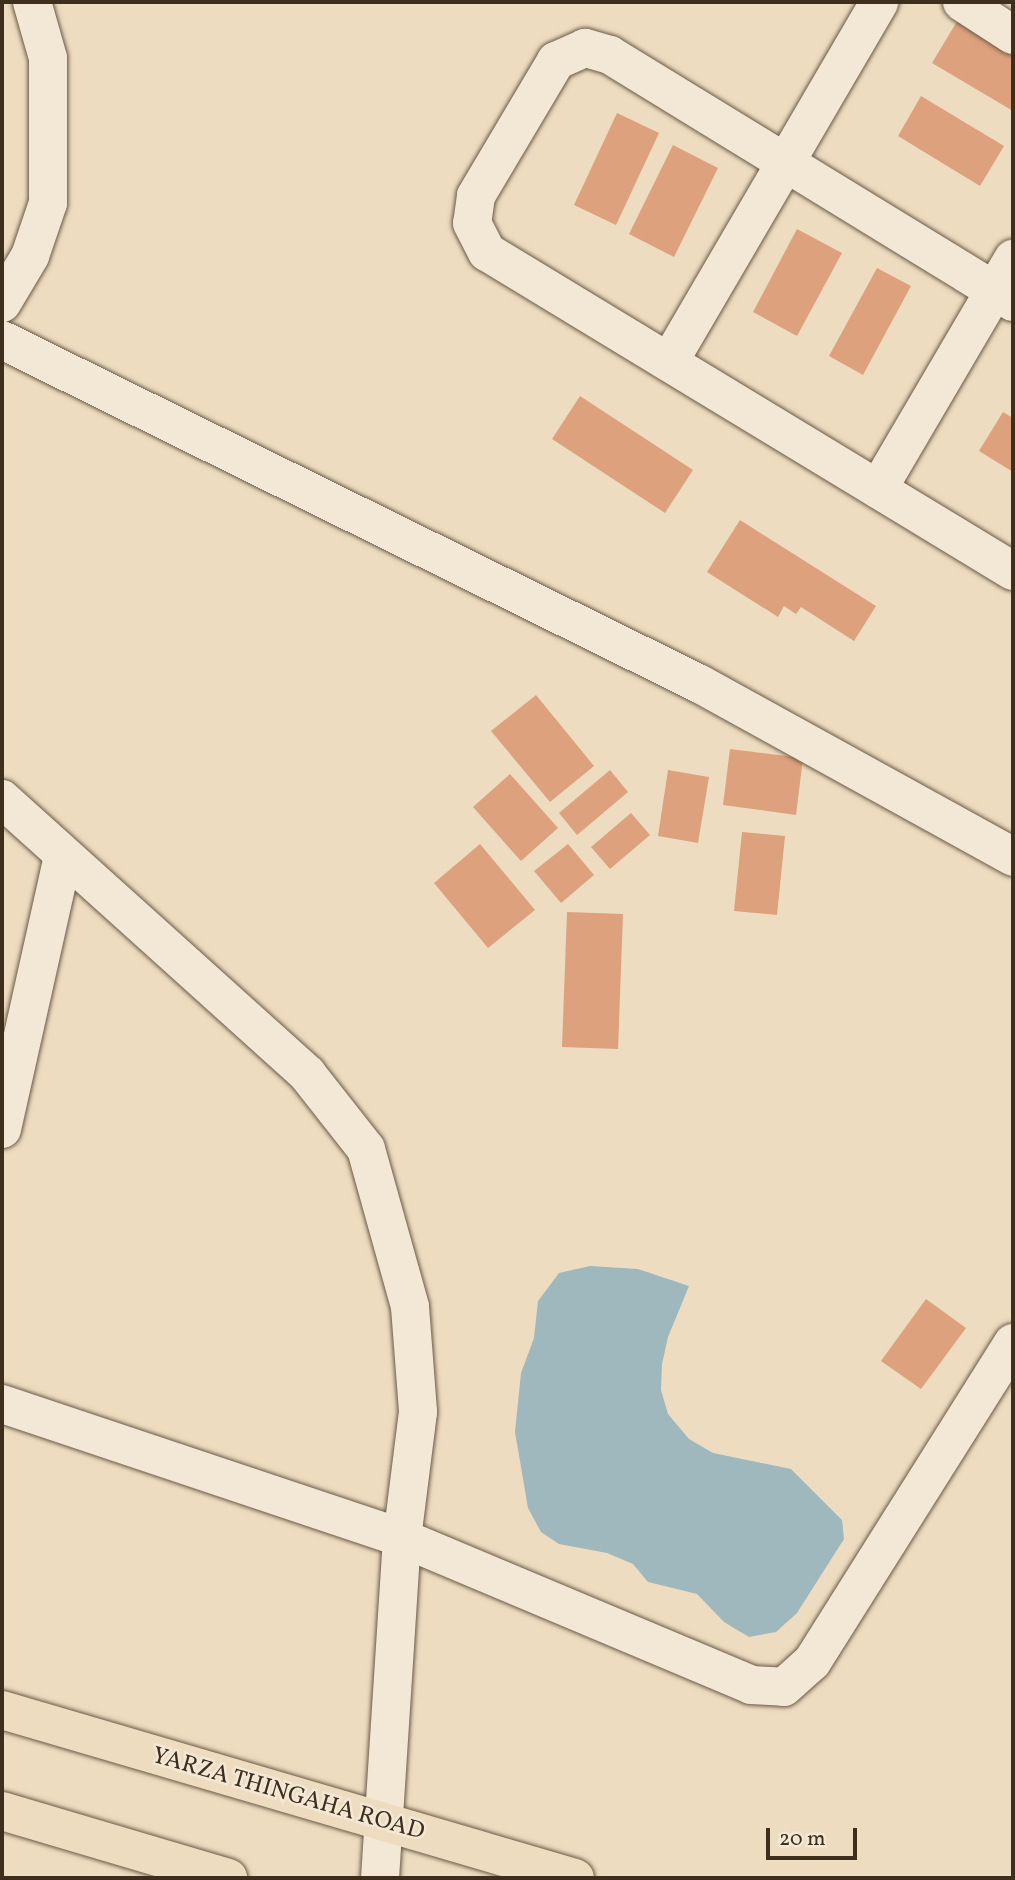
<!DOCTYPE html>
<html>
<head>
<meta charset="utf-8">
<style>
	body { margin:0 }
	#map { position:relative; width:1015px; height:1880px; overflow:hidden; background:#eddcc0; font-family:Vollkorn,serif }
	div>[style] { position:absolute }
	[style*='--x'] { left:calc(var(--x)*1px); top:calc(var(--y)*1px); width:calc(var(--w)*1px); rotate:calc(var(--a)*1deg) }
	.water>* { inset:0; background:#9fb8be }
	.building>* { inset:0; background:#dea17d }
	.roads { filter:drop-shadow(0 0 2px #6a5a46) drop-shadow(0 0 2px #6a5a46) }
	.minor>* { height:38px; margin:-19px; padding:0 19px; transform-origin:19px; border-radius:19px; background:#f3e8d6 }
	.major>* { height:38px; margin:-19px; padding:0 19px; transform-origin:19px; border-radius:19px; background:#eddcc0 }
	span { translate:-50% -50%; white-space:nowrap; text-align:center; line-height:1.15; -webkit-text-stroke:5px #f3e8d6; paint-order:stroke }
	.street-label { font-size:24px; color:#3e2f1d }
	.frame { position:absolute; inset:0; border:4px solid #3e2f1d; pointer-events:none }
	.scale { position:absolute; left:766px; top:1828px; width:91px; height:32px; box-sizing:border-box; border:4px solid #3e2f1d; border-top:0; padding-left:9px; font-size:21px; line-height:24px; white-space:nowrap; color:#3e2f1d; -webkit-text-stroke:5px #f3e8d6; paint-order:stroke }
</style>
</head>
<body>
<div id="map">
	<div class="water">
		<div style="clip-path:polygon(590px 1266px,638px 1269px,689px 1286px,668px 1337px,662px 1364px,661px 1390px,668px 1414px,689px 1439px,713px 1453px,791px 1469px,842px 1520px,844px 1539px,797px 1613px,776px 1632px,749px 1637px,724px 1622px,697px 1594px,648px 1582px,633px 1564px,607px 1553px,559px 1544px,541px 1532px,528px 1508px,515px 1432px,521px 1373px,534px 1338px,538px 1301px,559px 1273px)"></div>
	</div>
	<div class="building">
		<div style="clip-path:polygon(959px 18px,1013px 50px,1013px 111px,932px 63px)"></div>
		<div style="clip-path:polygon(921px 96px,1004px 146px,980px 186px,898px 136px)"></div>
		<div style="clip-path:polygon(617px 113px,659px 133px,616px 225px,574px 205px)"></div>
		<div style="clip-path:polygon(673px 145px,718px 168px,674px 257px,629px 234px)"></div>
		<div style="clip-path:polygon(797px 229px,842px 253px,797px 336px,753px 312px)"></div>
		<div style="clip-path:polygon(877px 268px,911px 286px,863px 375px,829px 356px)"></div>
		<div style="clip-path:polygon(580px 396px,693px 470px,665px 513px,552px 439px)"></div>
		<div style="clip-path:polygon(1003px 412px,1013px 418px,1013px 472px,979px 451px)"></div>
		<div style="clip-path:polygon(740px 520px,876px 606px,854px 641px,801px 607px,796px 614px,784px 606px,778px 617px,707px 572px)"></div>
		<div style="clip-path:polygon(536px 695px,594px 766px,550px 802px,491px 731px)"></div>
		<div style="clip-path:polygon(730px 749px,803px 758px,796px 815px,723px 805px)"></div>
		<div style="clip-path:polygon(610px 770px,628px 792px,577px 835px,559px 813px)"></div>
		<div style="clip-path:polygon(668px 770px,709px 777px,698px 843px,658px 836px)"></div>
		<div style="clip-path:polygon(510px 774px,558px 828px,521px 861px,473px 807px)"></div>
		<div style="clip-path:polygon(631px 813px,650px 835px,610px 869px,591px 847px)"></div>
		<div style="clip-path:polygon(742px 832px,785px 836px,777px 915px,734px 911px)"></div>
		<div style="clip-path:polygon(480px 844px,535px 910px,488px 948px,434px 883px)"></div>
		<div style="clip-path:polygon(568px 844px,594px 875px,561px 903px,534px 871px)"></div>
		<div style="clip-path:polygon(567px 912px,623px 914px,618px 1049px,562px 1047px)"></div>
		<div style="clip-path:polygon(926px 1299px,966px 1328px,921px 1389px,881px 1361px)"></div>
	</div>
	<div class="roads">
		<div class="minor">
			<div style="--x:962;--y:2;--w:61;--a:32.9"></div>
			<div style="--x:1013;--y:302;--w:473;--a:-148.5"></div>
			<div style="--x:610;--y:55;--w:26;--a:-164"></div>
			<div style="--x:585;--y:48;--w:32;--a:156"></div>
			<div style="--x:556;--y:61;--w:157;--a:120.7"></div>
			<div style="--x:476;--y:196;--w:27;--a:98"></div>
			<div style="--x:472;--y:223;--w:33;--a:63"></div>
			<div style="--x:487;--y:252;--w:615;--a:31.24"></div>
			<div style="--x:2;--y:303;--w:55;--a:-59.2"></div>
			<div style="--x:30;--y:256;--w:56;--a:-71.2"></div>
			<div style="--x:48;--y:203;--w:145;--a:-90"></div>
			<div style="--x:48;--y:58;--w:58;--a:-105.9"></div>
			<div style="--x:2;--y:340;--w:778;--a:26.24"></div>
			<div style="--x:700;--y:684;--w:358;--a:28.9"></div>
			<div style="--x:669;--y:362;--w:417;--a:-59.7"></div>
			<div style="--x:878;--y:489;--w:267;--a:-59.6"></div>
			<div style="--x:2;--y:799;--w:411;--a:42"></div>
			<div style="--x:307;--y:1074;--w:95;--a:51.8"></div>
			<div style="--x:366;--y:1149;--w:164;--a:74.4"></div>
			<div style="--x:410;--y:1307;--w:105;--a:85.6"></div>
			<div style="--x:418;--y:1412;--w:127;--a:97.2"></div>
			<div style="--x:402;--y:1538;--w:341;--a:93.7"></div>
			<div style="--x:2;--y:1129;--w:279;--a:-77.4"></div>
			<div style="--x:2;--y:1404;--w:422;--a:18.5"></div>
			<div style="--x:402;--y:1538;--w:379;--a:22.8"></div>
			<div style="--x:751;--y:1685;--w:33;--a:3"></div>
			<div style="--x:784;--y:1687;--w:38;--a:-42"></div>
			<div style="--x:812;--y:1662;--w:377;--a:-57.8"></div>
		</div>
		<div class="major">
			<div style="--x:2;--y:1710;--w:597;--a:16.34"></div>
			<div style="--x:2;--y:1811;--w:236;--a:16.5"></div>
		</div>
	</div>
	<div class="street-label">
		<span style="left:288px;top:1795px;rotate:16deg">YARZA THINGAHA ROAD</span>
	</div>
	<div class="frame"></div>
	<div class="scale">20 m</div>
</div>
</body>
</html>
